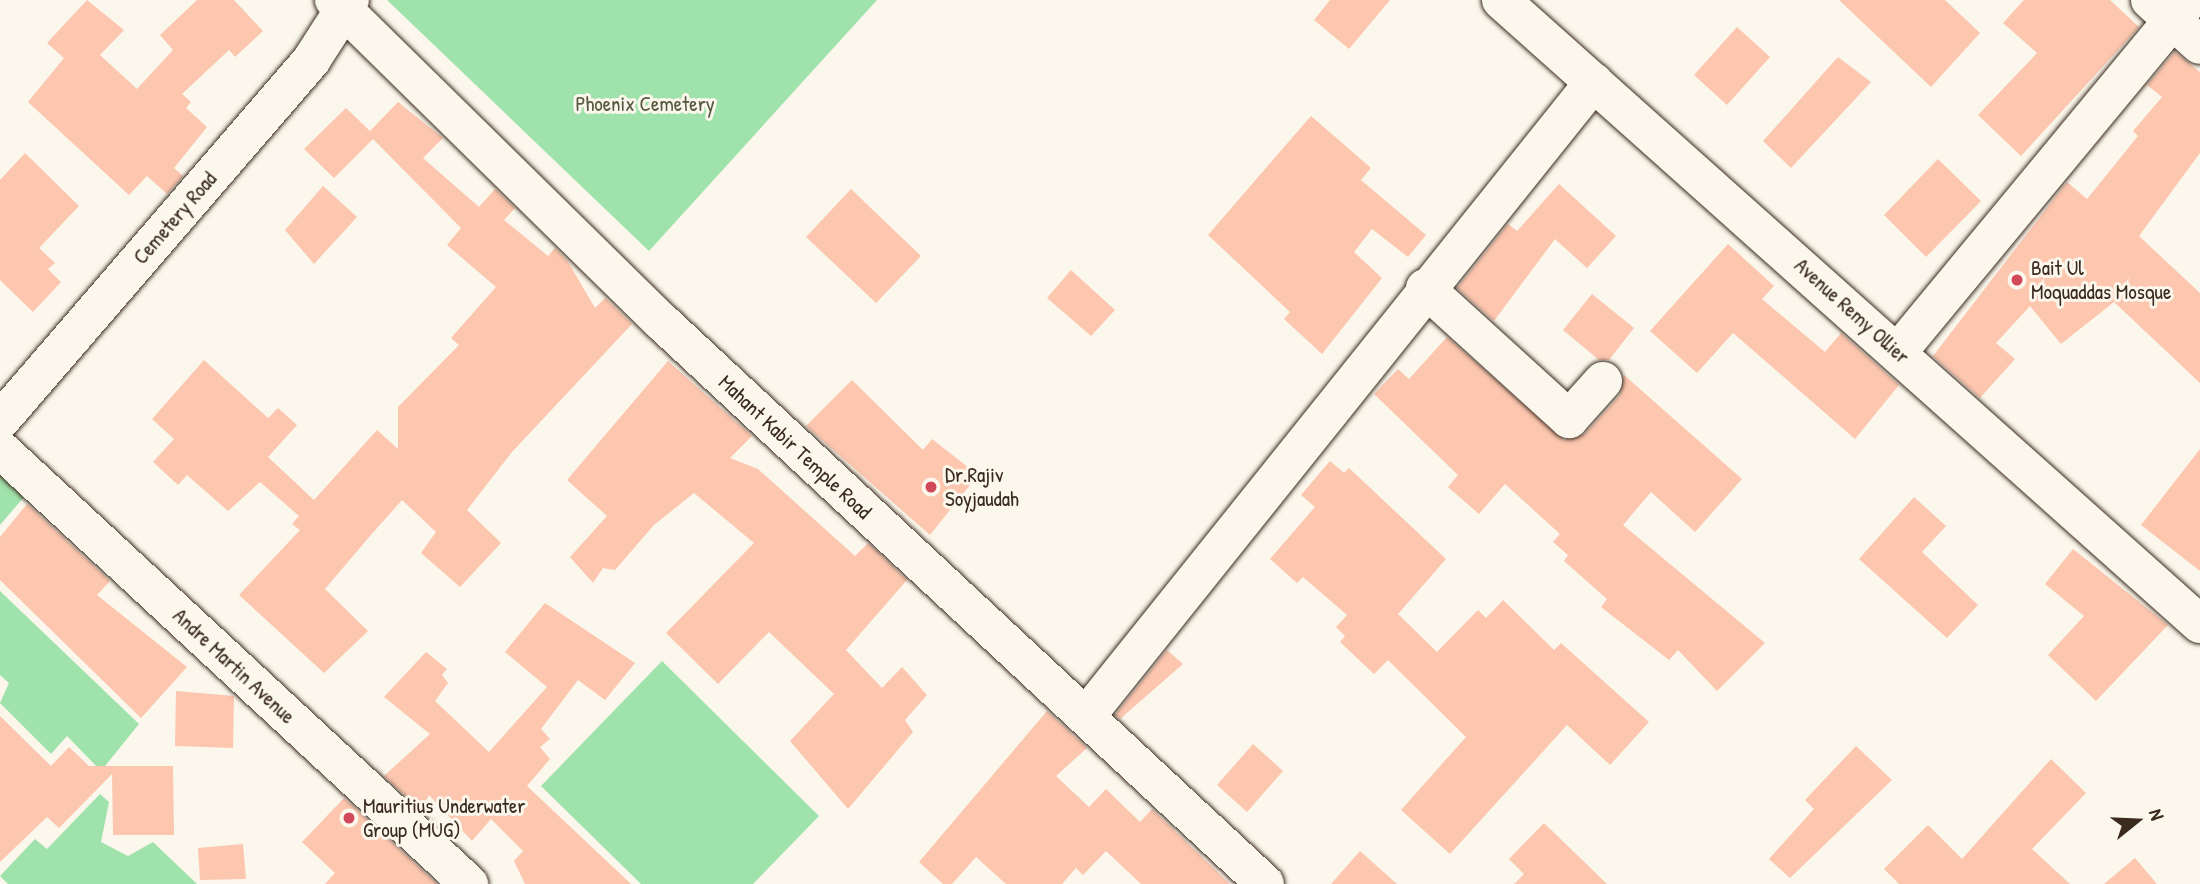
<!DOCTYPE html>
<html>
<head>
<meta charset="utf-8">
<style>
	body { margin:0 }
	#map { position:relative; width:2200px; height:884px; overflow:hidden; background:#fbf7ec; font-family:"Patrick Hand",sans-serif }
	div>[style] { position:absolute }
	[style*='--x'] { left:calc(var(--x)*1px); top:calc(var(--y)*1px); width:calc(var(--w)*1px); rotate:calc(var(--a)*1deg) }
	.green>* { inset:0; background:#a0e2ab }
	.building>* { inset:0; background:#fcc6af }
	.roads { filter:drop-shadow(0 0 2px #3b2a1e) drop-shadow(0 0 2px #3b2a1e) }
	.minor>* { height:38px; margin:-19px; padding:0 19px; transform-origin:19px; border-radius:19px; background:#fbf7ec }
	.dots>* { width:19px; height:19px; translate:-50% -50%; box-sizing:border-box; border:4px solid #fbf7ec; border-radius:50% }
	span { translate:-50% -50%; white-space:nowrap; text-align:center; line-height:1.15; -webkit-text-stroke:6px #fbf7ec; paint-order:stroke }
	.park-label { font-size:21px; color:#545841 }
	.street-label { font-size:21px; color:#3b2a1e }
	.poi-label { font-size:21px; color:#3b2a1e }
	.left { translate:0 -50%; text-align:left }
	.north { position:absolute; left:2102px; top:786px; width:70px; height:70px; -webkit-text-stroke:5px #fbf7ec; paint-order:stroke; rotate:72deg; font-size:19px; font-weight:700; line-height:28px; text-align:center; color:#3b2a1e }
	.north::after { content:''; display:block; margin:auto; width:24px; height:32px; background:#3b2a1e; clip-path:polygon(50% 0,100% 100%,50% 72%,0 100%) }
</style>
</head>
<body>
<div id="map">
	<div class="green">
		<div style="clip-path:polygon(387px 0,877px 0,649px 251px)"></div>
		<div style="clip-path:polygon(0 475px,24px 497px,0 525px)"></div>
		<div style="clip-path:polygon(0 591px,139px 724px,101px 771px,67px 736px,51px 754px,0 703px,9px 683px,0 675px)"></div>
		<div style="clip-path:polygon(662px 661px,819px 816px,753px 884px,641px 884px,541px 786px)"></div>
		<div style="clip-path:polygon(100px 794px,109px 802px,101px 842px,128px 856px,153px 842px,197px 884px,8px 884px,0 876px,35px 839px,47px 849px)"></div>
	</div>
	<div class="building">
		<div style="clip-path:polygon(87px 0,124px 30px,100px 55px,137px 89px,173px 50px,160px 35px,197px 0,234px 0,263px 31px,235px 57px,229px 50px,182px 94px,191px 102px,186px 108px,207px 127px,174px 168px,183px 176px,167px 194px,147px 176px,129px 195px,28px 102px,64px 58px,47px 43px)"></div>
		<div style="clip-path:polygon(1330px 0,1390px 0,1349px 49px,1314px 20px)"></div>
		<div style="clip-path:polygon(1839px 0,1945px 0,1980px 33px,1931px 87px)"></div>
		<div style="clip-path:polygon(2024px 0,2110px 0,2139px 27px,2021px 156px,1978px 115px,2037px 53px,2003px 23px)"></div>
		<div style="clip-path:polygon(1737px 27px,1770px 57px,1727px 105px,1694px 75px)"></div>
		<div style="clip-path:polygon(2175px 52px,2200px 72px,2200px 153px,2139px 236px,2200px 293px,2200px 383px,2114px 302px,2061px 344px,2030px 306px,1996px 343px,2015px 359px,1980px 398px,1933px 356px,2067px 182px,2087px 199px,2138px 136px,2133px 131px,2162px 97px,2147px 85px)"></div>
		<div style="clip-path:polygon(1838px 57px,1871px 82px,1791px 168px,1763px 141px)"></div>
		<div style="clip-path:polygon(398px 102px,443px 138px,423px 158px,479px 207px,495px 189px,515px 208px,504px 220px,548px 256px,555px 248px,567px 260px,595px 308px,605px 298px,632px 324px,512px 452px,467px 510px,501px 543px,460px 587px,421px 553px,436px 532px,402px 500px,370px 536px,325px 589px,368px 631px,324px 673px,239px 595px,300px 530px,292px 524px,299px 516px,260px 482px,228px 511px,187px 475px,178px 485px,153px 462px,174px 439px,152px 419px,204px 360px,268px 418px,278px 408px,297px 425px,268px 457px,314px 500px,377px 430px,398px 449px,398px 407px,459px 345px,451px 338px,496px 287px,447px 245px,461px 228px,373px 139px,334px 178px,304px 149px,346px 108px,370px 131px)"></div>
		<div style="clip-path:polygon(1311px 116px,1371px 168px,1361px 180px,1426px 235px,1408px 257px,1372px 229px,1354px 252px,1382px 278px,1322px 354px,1284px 319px,1290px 312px,1208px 235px)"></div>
		<div style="clip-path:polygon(25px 153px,79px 206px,39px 248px,55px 263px,48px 269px,61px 282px,33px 312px,0 280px,0 180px)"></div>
		<div style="clip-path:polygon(1938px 159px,1981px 201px,1926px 257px,1884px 215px)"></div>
		<div style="clip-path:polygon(1559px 184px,1616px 236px,1587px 268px,1555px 239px,1494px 321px,1457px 288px,1508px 224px,1517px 231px)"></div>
		<div style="clip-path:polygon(323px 186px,357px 217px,314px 264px,285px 230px)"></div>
		<div style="clip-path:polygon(851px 189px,921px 256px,876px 303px,806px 237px)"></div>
		<div style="clip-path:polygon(1728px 244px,1774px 286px,1762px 299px,1825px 352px,1841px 333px,1899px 385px,1855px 439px,1733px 333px,1697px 373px,1650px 331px)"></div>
		<div style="clip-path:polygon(1071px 270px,1115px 310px,1091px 336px,1047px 298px)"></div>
		<div style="clip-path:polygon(1592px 294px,1634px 328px,1609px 360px,1599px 360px,1563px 330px)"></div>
		<div style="clip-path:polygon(1447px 337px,1564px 440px,1585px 434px,1620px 395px,1624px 375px,1742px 479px,1695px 532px,1651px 492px,1623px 525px,1765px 643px,1717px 691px,1678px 650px,1669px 660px,1601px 607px,1607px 599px,1564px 561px,1568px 555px,1553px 542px,1560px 534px,1505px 484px,1479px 514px,1448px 487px,1458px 475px,1374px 394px,1398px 369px,1409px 379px)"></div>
		<div style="clip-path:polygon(668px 361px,752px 436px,730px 458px,758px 469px,855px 556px,868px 543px,907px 580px,846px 650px,882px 688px,902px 667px,927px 695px,905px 720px,913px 732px,848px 809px,790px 741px,834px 694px,769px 632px,718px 684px,666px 633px,754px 543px,694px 493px,654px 525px,615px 570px,603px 568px,593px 583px,570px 557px,607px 516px,567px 480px)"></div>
		<div style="clip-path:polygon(852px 380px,923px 450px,932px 439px,978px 475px,930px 535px,806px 426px)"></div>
		<div style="clip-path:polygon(2200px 449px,2200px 571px,2141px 525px)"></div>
		<div style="clip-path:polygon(1330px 461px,1344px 473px,1349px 468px,1446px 559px,1398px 614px,1437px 652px,1478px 610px,1486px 618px,1503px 600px,1554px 650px,1561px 643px,1649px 722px,1610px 765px,1567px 725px,1450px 854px,1401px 810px,1466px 737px,1388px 660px,1374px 674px,1340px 642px,1345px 636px,1336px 627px,1347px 615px,1303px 577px,1297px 583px,1270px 559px,1315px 507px,1301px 495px)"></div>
		<div style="clip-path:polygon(1914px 497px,1946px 526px,1922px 552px,1978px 605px,1947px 638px,1859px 559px)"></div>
		<div style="clip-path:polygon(27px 504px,110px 581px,97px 595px,187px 667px,141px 718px,0 580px,0 537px)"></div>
		<div style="clip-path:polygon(2073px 549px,2168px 625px,2096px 701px,2048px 655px,2084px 616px,2045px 584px)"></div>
		<div style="clip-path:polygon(545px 603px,635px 663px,605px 700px,578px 680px,541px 729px,550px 739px,540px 747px,550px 759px,527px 786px,631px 884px,525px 884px,514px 861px,523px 851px,491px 819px,472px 841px,429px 795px,421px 810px,384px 776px,430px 734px,384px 697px,426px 652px,447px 669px,442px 675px,448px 683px,435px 701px,489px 752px,547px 687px,505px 652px)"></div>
		<div style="clip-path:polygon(1167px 650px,1183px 664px,1120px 719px,1115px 715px)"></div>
		<div style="clip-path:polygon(176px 691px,234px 696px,233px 748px,175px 746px)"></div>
		<div style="clip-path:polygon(1047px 711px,1087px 748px,1056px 776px,1089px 807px,1106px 789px,1140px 822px,1152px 809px,1230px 884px,1141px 884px,1106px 851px,1083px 875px,1076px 868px,1062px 884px,1006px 884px,976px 857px,952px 884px,943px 884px,919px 862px)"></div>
		<div style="clip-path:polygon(0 716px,51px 766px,69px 747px,89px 766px,173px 766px,174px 835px,113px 835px,112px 774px,59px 828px,47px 817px,0 862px)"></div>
		<div style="clip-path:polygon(1253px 744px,1283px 771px,1247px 812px,1217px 785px)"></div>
		<div style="clip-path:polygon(1856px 746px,1892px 780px,1790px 878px,1769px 859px,1814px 809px,1805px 800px)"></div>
		<div style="clip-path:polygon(2051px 759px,2086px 793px,2032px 849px,2070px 884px,1899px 884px,1884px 869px,1928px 825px,1962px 859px)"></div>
		<div style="clip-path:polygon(344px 798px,437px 884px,325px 884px,335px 873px,302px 842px)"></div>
		<div style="clip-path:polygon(1544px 823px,1607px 884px,1514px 884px,1524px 874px,1509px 859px)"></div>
		<div style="clip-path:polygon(243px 844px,246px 879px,200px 880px,198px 848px)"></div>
		<div style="clip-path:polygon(1360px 851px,1397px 884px,1331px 884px)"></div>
		<div style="clip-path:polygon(2135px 858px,2157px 884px,2104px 884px)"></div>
	</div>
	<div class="roads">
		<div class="minor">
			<div style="--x:334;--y:0;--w:460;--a:44.5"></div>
			<div style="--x:662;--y:322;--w:824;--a:42.98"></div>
			<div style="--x:1501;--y:0;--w:937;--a:41.76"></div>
			<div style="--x:2150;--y:0;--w:67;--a:42"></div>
			<div style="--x:1425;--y:288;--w:195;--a:42.3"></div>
			<div style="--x:1569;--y:419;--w:51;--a:-48.2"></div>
			<div style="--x:1898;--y:352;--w:457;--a:-50.4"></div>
			<div style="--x:0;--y:421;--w:478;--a:-49.2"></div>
			<div style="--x:312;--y:59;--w:70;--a:-57.2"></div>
			<div style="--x:0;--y:449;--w:640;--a:42.85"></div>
			<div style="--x:1087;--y:715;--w:811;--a:-51.31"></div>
		</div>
	</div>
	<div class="dots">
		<div style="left:2017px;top:280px;background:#d1495b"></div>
		<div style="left:931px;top:487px;background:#d1495b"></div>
		<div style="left:349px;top:818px;background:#d1495b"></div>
	</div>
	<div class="park-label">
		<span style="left:645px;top:104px">Phoenix Cemetery</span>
	</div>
	<div class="street-label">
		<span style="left:175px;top:218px;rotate:-49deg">Cemetery Road</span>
		<span style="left:1852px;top:311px;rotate:42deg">Avenue Remy Ollier</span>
		<span style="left:795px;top:447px;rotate:43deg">Mahant Kabir Temple Road</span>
		<span style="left:234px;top:666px;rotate:43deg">Andre Martin Avenue</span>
	</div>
	<div class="poi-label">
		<span class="left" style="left:2031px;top:280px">Bait Ul<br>Moquaddas Mosque</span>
		<span class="left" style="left:945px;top:487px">Dr.Rajiv<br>Soyjaudah</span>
		<span class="left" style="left:363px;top:818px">Mauritius Underwater<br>Group (MUG)</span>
	</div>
	<div class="north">N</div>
</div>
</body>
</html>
